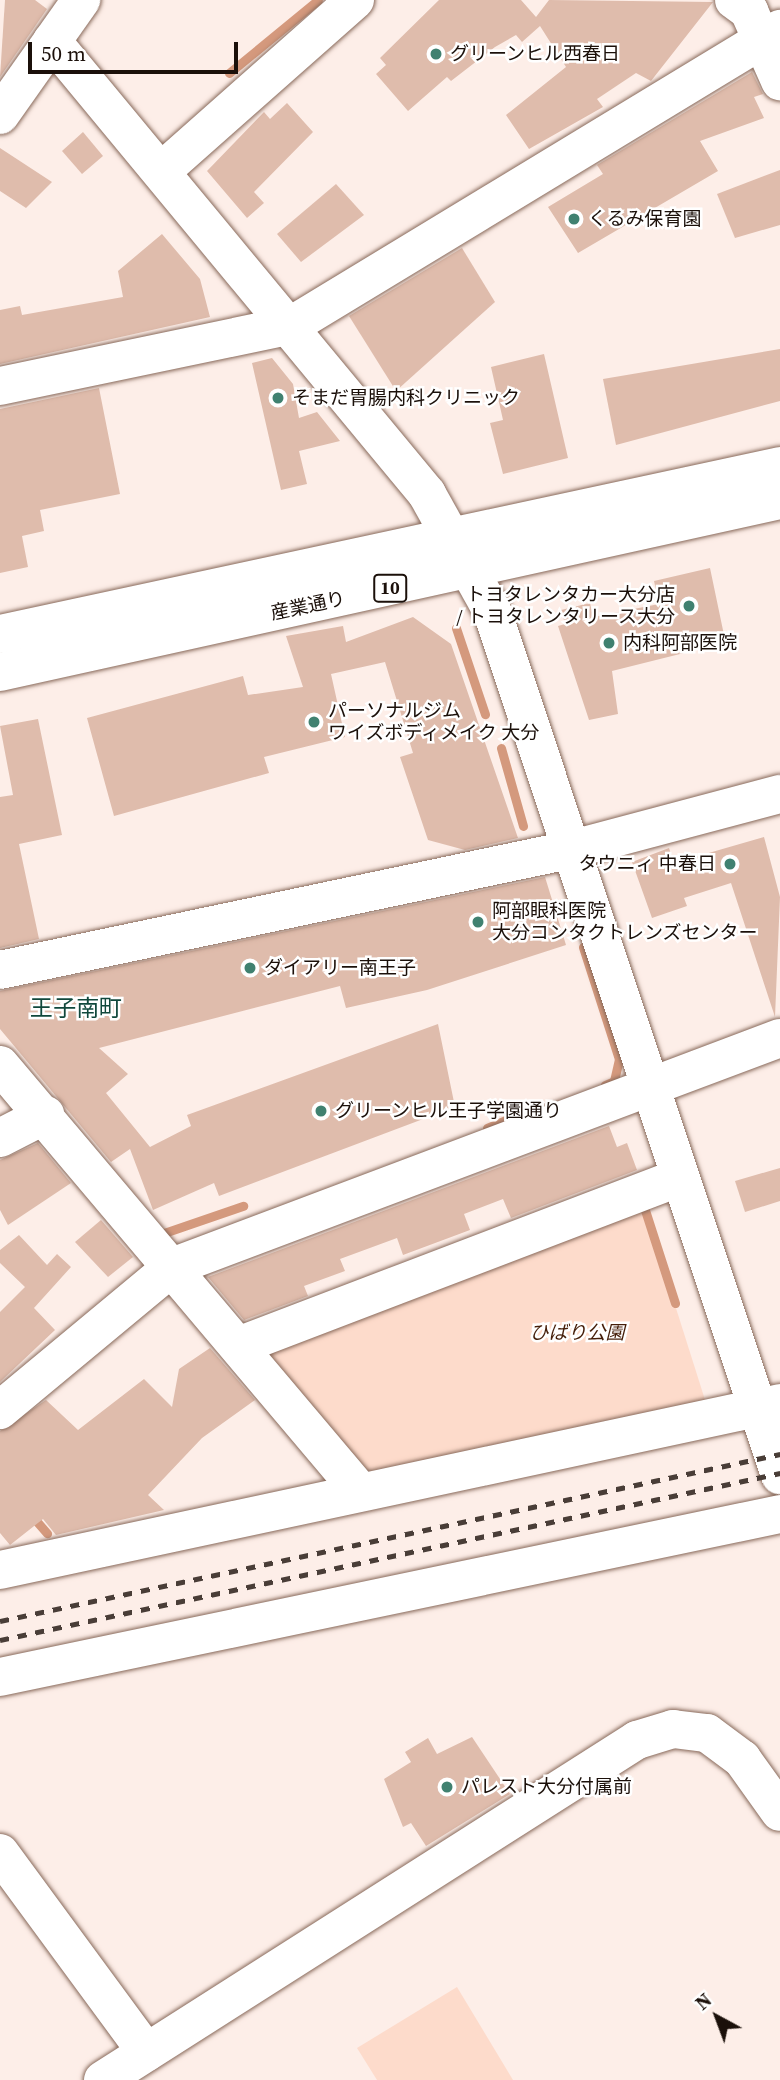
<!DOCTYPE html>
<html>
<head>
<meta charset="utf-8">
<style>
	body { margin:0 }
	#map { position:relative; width:780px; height:2080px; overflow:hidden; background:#fdeee8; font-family:"Source Serif 4","Noto Sans JP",serif }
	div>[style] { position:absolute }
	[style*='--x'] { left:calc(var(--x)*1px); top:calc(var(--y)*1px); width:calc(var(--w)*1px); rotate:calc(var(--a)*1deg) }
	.green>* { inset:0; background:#fddbcb }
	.stream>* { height:9px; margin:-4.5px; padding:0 4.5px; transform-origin:4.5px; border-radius:4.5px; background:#d4997d }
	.building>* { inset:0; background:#dfbcac }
	.roads { filter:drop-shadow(0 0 2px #88695a) drop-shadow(0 0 2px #88695a) }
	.minor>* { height:38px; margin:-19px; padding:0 19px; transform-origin:19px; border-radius:19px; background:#fff }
	.highway>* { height:38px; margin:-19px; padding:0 19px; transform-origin:19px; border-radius:19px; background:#fff }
	.rail>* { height:5px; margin-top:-2.5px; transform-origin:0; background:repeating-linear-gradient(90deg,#493d37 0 9px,transparent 0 18px) }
	.dots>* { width:19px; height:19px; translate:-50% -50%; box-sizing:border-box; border:4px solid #fff; border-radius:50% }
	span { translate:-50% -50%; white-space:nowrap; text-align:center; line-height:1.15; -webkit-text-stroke:5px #fff; paint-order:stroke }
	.shield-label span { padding:2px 5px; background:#fff; border:2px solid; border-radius:5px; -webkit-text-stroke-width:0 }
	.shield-label { font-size:18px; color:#1b100a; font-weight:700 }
	.poi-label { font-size:19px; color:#1b100a }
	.left { translate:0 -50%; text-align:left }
	.right { translate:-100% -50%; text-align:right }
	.street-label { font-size:19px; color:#1b100a }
	.park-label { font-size:19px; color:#451e09; font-style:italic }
	.quarter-label { font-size:23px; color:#11483c }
	.north { position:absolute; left:682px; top:1982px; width:70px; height:70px; -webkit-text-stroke:5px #fff; paint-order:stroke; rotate:319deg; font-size:19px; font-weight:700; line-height:28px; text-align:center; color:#1b100a }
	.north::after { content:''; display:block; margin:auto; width:24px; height:32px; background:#1b100a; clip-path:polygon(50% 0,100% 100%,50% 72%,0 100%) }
	.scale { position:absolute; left:28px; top:42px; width:210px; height:32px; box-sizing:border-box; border:4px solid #1b100a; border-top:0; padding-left:9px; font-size:21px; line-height:24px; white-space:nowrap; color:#1b100a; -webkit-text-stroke:5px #fff; paint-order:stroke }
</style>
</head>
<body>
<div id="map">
	<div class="green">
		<div style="clip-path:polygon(644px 1207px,706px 1403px,373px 1477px,264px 1355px)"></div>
		<div style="clip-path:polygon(457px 1987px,513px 2080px,377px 2080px,357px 2048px)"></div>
	</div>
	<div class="stream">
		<div style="--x:229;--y:73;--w:115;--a:-39.4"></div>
		<div style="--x:456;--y:628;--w:91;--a:71.4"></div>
		<div style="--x:501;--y:748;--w:81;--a:74.2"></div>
		<div style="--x:583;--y:947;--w:118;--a:72.2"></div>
		<div style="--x:619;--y:1059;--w:23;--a:103"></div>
		<div style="--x:614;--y:1081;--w:10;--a:156"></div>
		<div style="--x:487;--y:1128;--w:34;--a:-23"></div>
		<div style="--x:644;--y:1207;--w:101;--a:72.1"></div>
		<div style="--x:161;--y:1234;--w:87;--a:-18.9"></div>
		<div style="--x:32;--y:1516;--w:23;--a:49"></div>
	</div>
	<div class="building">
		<div style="clip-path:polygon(5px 0,35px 0,47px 9px,0 77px)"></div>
		<div style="clip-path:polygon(439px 0,521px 0,536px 17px,549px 0,713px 2px,651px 81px,636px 73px,597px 99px,603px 107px,529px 149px,506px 115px,566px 67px,540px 26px,522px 42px,516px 35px,495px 47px,451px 81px,447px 77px,408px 111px,376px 74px,386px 65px,380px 58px)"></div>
		<div style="clip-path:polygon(752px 72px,763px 94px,754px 97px,764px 118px,700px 141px,718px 171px,578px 253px,548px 207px,603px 174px,597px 165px)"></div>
		<div style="clip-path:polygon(287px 103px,313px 132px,254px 192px,264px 203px,247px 218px,207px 171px,264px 112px,270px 119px)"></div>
		<div style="clip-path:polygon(83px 132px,103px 156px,82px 174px,62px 151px)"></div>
		<div style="clip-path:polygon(0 148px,52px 182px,26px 208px,0 191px)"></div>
		<div style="clip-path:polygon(780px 170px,780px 225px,735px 238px,717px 194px)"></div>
		<div style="clip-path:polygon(336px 184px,364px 215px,301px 262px,277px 234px)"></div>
		<div style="clip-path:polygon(162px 234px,200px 279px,210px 317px,0 364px,0 310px,20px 306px,22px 315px,123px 297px,118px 271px)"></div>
		<div style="clip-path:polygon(462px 248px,495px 302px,396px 391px,349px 316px)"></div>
		<div style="clip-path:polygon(780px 349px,780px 401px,616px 445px,603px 379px)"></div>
		<div style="clip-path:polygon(544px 354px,568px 458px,503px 474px,490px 423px,503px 420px,491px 367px)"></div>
		<div style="clip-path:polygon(272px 358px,293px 384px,299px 418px,317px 412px,340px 441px,299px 451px,307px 484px,281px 490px,252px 363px)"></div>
		<div style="clip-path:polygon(99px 388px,120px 494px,40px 510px,44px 531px,22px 536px,28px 567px,0 573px,0 409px)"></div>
		<div style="clip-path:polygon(710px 568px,724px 635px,687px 644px,688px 652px,612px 671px,618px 714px,589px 720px,558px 626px,565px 624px,561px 610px,590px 603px,593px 617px,659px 604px,654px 581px)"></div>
		<div style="clip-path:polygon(413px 617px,451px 644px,518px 838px,465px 850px,428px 840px,400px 757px,413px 753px,385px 662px,331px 674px,345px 737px,264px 757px,269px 773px,114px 816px,87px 718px,243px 676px,248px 695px,303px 687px,286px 636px,343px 626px,346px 642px)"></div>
		<div style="clip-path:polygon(38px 719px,62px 835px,19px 844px,39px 939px,0 948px,0 797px,13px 795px,0 726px)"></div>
		<div style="clip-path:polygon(764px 837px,780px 897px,775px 1017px,731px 883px,684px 898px,687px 906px,652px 918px,632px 862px,669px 848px,674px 863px)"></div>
		<div style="clip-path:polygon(545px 877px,566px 945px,427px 990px,346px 1008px,340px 986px,99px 1048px,128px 1074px,106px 1093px,150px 1147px,191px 1126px,187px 1115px,438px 1024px,455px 1107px,219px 1196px,214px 1183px,153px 1210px,130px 1149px,111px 1162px,0 1029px,0 991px)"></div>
		<div style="clip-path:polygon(609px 1126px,617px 1147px,627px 1143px,637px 1170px,511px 1218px,503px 1199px,464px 1214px,470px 1230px,403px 1255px,397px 1238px,340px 1259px,345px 1271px,304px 1286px,308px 1296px,244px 1320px,208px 1277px)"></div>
		<div style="clip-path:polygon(38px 1143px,71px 1183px,8px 1225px,0 1210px,0 1160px)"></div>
		<div style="clip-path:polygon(780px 1168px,780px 1201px,745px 1212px,735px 1181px)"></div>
		<div style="clip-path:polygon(101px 1220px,133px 1257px,108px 1277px,75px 1242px)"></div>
		<div style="clip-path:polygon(19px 1235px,47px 1265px,57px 1254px,71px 1267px,34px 1308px,55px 1330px,0 1382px,0 1312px,25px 1287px,0 1263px,0 1250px)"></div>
		<div style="clip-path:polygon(210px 1348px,255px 1400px,202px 1438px,148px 1495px,164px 1510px,56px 1535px,43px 1519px,10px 1545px,0 1533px,0 1431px,46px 1400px,78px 1430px,144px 1379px,172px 1407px,179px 1369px)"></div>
		<div style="clip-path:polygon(472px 1737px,510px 1794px,426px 1846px,411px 1823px,403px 1827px,384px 1779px,411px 1762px,405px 1752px,428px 1738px,437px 1754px)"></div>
	</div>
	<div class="roads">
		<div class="minor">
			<div style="--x:734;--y:0;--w:19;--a:36"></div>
			<div style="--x:749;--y:11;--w:77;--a:66.1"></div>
			<div style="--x:52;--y:41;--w:588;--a:50.38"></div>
			<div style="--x:427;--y:494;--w:134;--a:60.9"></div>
			<div style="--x:492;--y:611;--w:911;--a:71.57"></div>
			<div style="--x:0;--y:115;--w:141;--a:-54.8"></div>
			<div style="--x:164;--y:169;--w:255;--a:-41.5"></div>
			<div style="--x:0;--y:386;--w:298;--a:-11.8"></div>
			<div style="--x:292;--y:325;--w:571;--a:-31.24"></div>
			<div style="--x:0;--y:970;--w:582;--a:-11.91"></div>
			<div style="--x:569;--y:850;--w:218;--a:-14.9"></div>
			<div style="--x:0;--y:1065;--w:555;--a:49.82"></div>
			<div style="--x:0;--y:1138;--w:51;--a:-27.1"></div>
			<div style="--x:238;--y:1346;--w:473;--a:-20.9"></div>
			<div style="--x:0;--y:1410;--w:224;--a:-39.7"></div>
			<div style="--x:172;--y:1267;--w:650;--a:-20.64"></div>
			<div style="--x:0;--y:1570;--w:798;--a:-12.08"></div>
			<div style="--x:0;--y:1677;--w:797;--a:-11.8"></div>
			<div style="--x:0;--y:1853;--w:247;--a:53.7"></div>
			<div style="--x:103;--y:2080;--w:633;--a:-32.49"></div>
			<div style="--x:637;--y:1740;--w:38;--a:-17"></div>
			<div style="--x:673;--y:1729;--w:34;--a:7"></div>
			<div style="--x:707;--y:1733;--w:44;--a:36.6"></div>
			<div style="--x:742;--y:1759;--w:65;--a:54.4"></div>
		</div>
		<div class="highway">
			<div style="--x:0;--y:634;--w:798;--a:-12.15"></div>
			<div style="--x:0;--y:672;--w:799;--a:-12.44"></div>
		</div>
	</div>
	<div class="rail">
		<div style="--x:0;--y:1621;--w:798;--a:-12.08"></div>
		<div style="--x:0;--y:1640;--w:798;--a:-12.08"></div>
	</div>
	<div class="dots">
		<div style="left:436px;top:54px;background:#408170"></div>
		<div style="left:574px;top:219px;background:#408170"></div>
		<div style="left:278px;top:398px;background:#408170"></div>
		<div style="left:689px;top:606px;background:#408170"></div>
		<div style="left:609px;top:643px;background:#408170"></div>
		<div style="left:314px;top:722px;background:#408170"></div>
		<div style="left:730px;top:864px;background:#408170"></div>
		<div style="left:478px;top:922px;background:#408170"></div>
		<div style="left:250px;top:968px;background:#408170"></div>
		<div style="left:321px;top:1111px;background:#408170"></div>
		<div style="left:447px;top:1787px;background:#408170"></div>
	</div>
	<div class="shield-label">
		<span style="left:390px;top:588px">10</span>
	</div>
	<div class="poi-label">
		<span class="left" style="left:450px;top:54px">グリーンヒル西春日</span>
		<span class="left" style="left:588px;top:219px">くるみ保育園</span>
		<span class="left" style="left:292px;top:398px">そまだ胃腸内科クリニック</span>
		<span class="right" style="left:675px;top:606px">トヨタレンタカー大分店<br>/ トヨタレンタリース大分</span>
		<span class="left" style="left:623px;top:643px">内科阿部医院</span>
		<span class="left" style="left:328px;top:722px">パーソナルジム<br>ワイズボディメイク 大分</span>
		<span class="right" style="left:716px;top:864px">タウニィ 中春日</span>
		<span class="left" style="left:492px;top:922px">阿部眼科医院<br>大分コンタクトレンズセンター</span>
		<span class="left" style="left:264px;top:968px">ダイアリー南王子</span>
		<span class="left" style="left:335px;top:1111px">グリーンヒル王子学園通り</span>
		<span class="left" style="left:461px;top:1787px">パレスト大分付属前</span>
	</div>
	<div class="street-label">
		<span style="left:308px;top:606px;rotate:-12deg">産業通り</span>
	</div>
	<div class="park-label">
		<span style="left:577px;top:1333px">ひばり公園</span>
	</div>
	<div class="quarter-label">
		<span style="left:76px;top:1008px">王子南町</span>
	</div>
	<div class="north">N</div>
	<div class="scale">50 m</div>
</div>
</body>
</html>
